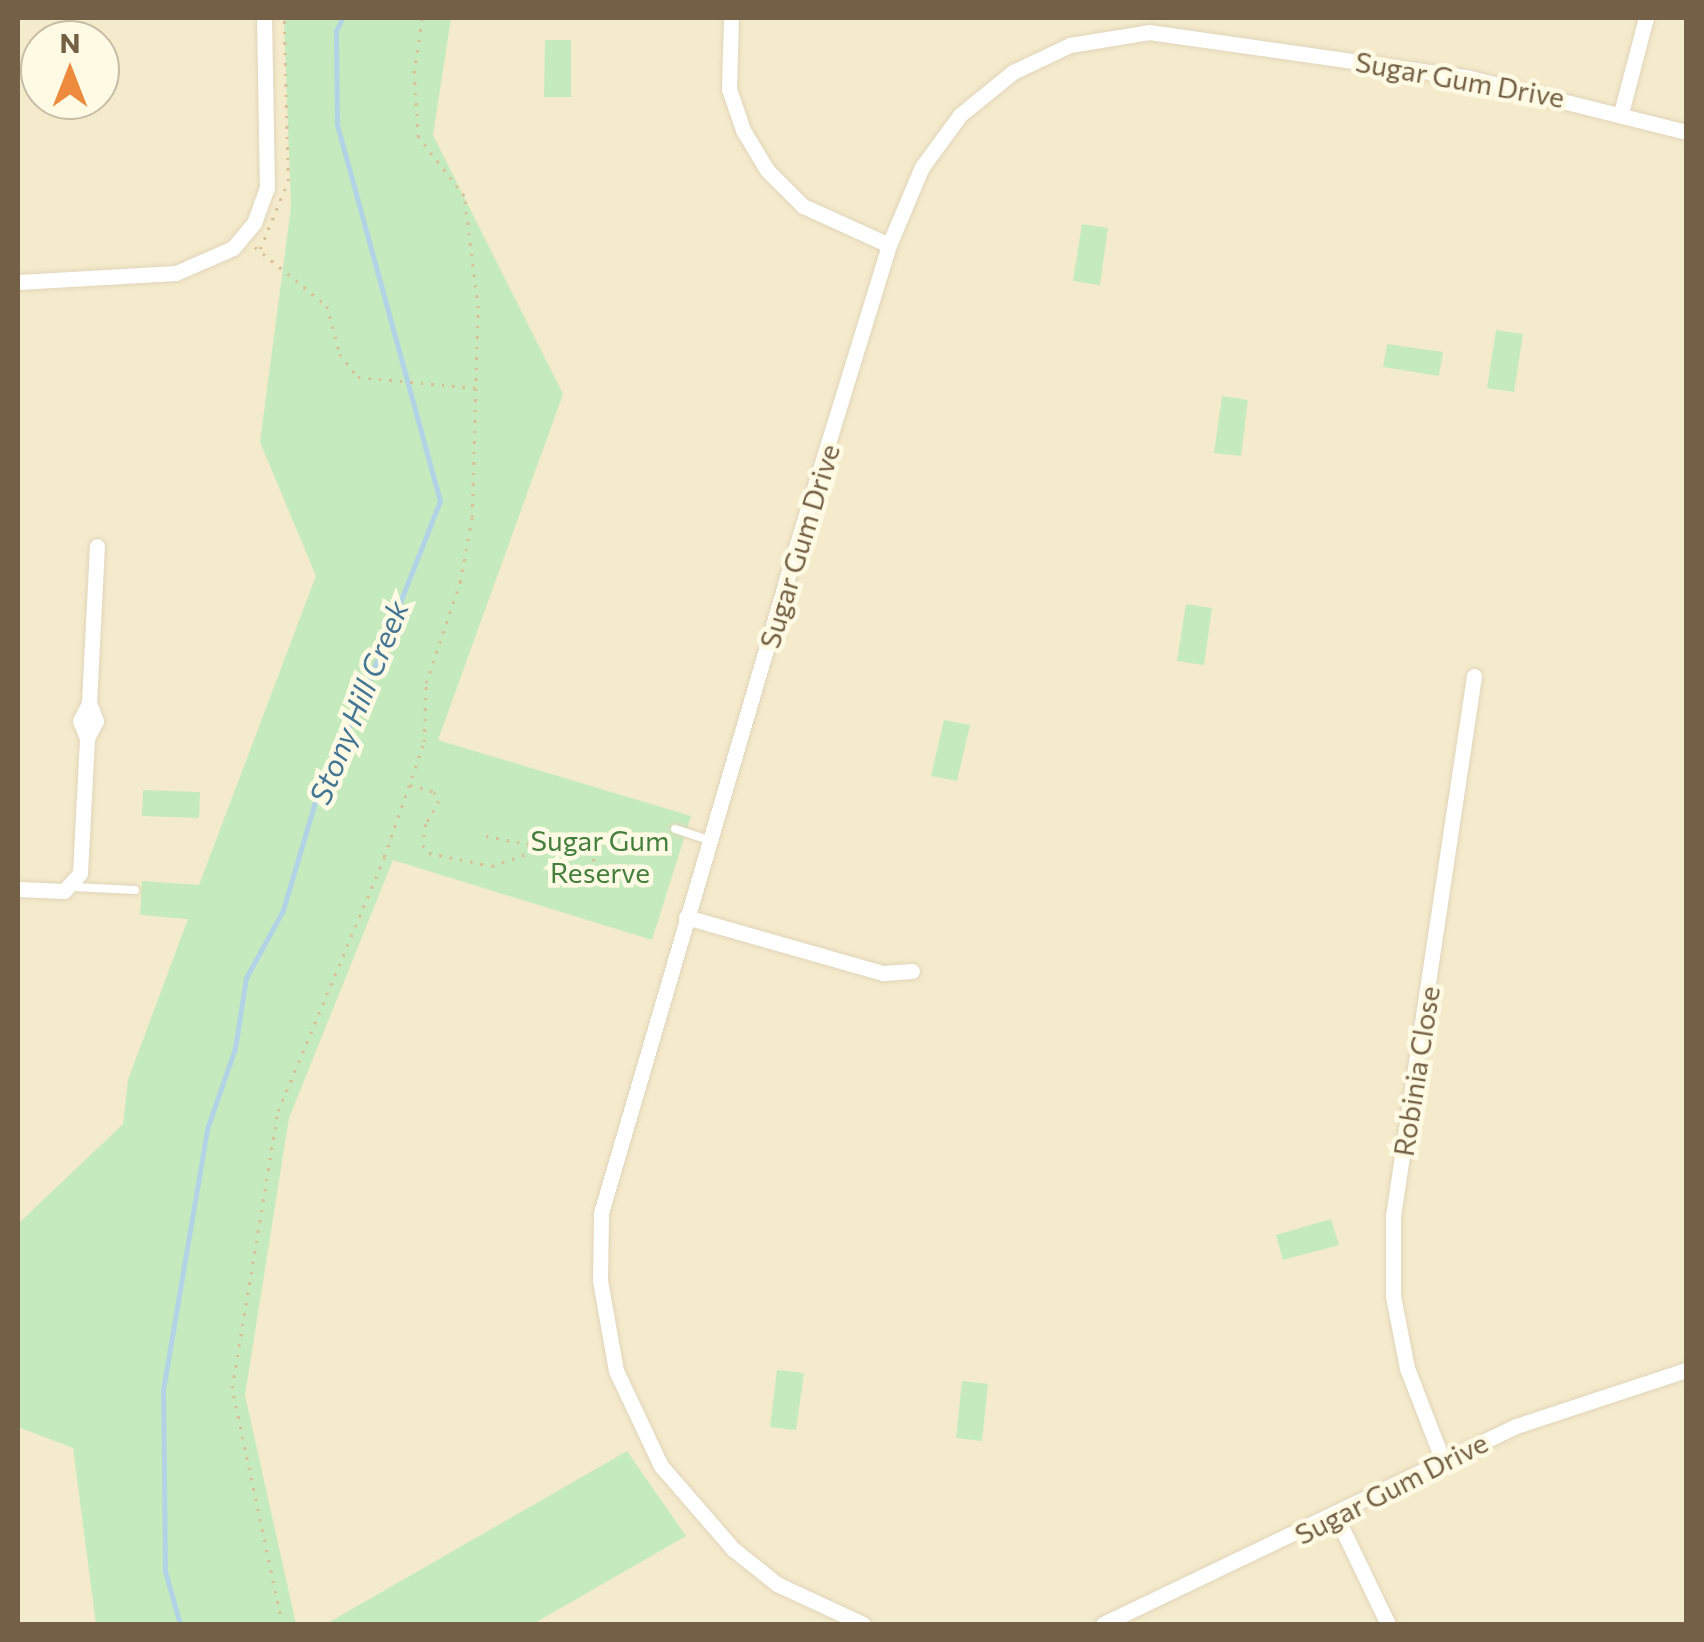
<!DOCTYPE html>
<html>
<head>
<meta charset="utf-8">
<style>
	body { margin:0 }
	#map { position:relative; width:1704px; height:1642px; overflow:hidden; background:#fdf8de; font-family:Commissioner,sans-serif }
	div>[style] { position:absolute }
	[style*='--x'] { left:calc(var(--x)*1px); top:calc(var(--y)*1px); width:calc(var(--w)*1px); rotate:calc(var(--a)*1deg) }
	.residential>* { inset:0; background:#f4ebcc }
	.green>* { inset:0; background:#c5eabd }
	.stream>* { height:5px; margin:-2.5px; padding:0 2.5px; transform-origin:2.5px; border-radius:2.5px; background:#b2d3e6 }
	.path>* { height:2.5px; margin-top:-1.25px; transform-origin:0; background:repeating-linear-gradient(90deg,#d7bf99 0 2.5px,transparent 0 10.5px) }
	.roads { filter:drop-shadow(0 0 2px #e1d5ba) drop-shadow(0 0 2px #e1d5ba) }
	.lane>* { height:8px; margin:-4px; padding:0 4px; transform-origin:4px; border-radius:4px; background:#fff }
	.street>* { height:15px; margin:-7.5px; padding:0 7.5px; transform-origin:7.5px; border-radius:7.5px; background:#fff }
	span { translate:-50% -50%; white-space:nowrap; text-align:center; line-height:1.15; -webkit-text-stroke:9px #fffae4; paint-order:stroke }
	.street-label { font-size:28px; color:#736046 }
	.park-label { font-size:28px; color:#447f40 }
	.water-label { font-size:30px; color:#447695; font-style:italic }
	.frame { position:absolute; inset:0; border:20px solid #736046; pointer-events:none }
	.north { position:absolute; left:20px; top:20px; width:100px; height:100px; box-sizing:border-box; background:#fffae4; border:2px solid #c7bca5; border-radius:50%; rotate:0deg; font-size:28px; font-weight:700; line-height:40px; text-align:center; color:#736046 }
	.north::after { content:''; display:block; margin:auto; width:35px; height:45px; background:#ec8b3e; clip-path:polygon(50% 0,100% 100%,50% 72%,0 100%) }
</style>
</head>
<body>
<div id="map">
	<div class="residential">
		<div style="clip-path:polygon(evenodd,18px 18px,1686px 18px,1686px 1624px,18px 1624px,18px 18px,40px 40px,100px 40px,100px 100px,40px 100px,40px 40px)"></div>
	</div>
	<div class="green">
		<div style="clip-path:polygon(284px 18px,451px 18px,433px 135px,563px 394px,438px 740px,691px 816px,652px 940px,393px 860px,289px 1118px,245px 1395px,296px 1624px,96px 1624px,73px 1448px,18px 1427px,18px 1224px,123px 1124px,128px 1080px,188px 919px,140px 915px,142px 881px,199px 885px,316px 576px,260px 442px,291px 207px)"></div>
		<div style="clip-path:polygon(545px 40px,571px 40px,571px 97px,544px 97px)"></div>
		<div style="clip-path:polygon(1082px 224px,1108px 228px,1100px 285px,1073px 281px)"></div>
		<div style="clip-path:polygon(1496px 330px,1523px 334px,1514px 392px,1487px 388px)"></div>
		<div style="clip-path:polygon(1387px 344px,1443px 352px,1439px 376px,1383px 367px)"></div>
		<div style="clip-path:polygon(1222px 396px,1248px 400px,1241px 456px,1214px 453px)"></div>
		<div style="clip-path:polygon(1186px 604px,1212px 608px,1204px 665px,1177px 661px)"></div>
		<div style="clip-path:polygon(944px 720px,970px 725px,957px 781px,931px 776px)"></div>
		<div style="clip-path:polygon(143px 790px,200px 792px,199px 818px,142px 816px)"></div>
		<div style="clip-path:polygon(1331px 1219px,1339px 1245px,1283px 1260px,1276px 1235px)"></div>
		<div style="clip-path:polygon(777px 1370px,804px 1373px,796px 1430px,770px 1427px)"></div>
		<div style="clip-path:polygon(962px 1381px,988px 1384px,982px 1441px,956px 1438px)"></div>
		<div style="clip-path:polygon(627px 1451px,686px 1536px,533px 1624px,326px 1624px)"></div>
	</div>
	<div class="stream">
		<div style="--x:180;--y:1624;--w:55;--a:-105.8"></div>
		<div style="--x:165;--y:1571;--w:181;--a:-90.6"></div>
		<div style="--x:163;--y:1390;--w:265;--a:-80.4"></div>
		<div style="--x:207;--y:1129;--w:86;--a:-70.9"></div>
		<div style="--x:235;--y:1048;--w:71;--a:-81.1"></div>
		<div style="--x:246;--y:978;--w:77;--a:-61.4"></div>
		<div style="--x:283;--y:910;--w:141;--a:-73.5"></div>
		<div style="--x:323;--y:775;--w:75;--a:-62.1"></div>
		<div style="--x:358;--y:709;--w:224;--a:-68.5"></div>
		<div style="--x:440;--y:501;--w:390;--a:-105.3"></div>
		<div style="--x:337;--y:125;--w:94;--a:-90.6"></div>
		<div style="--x:336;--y:31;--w:14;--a:-65"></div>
	</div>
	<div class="path">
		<div style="--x:255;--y:247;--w:93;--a:39.3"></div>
		<div style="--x:327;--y:306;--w:50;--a:74.8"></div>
		<div style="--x:340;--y:354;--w:29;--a:52"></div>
		<div style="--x:358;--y:377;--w:118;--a:5.4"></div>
		<div style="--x:260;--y:249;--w:74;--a:-67.6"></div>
		<div style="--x:288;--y:181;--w:163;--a:-91.4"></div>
		<div style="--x:410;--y:785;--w:25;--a:16"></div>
		<div style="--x:434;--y:792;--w:10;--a:61"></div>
		<div style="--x:439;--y:801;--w:26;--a:119"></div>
		<div style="--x:426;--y:824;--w:21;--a:98"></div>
		<div style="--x:423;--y:845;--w:10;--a:53"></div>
		<div style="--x:429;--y:853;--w:64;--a:11.7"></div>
		<div style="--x:492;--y:866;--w:72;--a:-19.4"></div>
		<div style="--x:486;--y:836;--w:43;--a:10.8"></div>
		<div style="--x:528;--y:844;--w:74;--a:-5.4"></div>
		<div style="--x:582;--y:841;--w:40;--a:58"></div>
		<div style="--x:282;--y:1624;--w:241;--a:-102"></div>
		<div style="--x:232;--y:1388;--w:281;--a:-80.6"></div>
		<div style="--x:278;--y:1111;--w:275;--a:-67.3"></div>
		<div style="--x:384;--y:857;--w:122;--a:-70.8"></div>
		<div style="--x:424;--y:742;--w:59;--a:-88.1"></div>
		<div style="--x:426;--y:683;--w:107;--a:-71.4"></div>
		<div style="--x:460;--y:582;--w:66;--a:-79.5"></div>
		<div style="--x:472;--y:517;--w:209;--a:-88.4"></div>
		<div style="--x:478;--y:308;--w:113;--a:-97.1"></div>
		<div style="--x:464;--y:196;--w:75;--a:-127.9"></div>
		<div style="--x:418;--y:137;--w:64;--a:-93.6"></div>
		<div style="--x:414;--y:73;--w:56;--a:-81.7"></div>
	</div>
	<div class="roads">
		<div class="lane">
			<div style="--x:675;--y:829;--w:36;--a:18"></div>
			<div style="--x:74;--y:887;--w:61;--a:2.8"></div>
		</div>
		<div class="street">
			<div style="--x:731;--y:18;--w:71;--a:91.6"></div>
			<div style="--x:729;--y:89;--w:43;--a:71.1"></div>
			<div style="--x:743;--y:130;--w:47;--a:59"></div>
			<div style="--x:767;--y:170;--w:51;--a:45"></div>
			<div style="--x:803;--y:206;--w:94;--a:24.4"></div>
			<div style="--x:1621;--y:113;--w:98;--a:-75.3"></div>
			<div style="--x:18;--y:282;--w:158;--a:-3.3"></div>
			<div style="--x:176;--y:273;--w:62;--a:-23.7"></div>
			<div style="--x:233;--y:248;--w:33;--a:-50"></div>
			<div style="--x:254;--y:223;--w:37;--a:-70"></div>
			<div style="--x:267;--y:188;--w:170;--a:-91"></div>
			<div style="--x:87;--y:738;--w:18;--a:-112"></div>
			<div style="--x:80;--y:721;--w:20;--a:-63"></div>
			<div style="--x:18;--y:889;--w:46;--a:2.5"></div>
			<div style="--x:64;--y:891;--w:24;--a:-48"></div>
			<div style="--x:80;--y:873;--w:135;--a:-87"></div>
			<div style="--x:87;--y:738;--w:19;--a:-62"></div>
			<div style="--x:96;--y:721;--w:19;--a:-111"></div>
			<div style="--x:89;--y:703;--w:157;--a:-87.1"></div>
			<div style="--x:686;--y:917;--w:205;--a:15.9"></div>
			<div style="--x:883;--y:973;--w:29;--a:-4"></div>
			<div style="--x:1443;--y:1461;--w:100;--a:-111.2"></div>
			<div style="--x:1407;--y:1368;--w:73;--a:-101"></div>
			<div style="--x:1393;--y:1296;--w:80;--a:-90"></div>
			<div style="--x:1393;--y:1216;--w:546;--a:-81.47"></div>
			<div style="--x:1336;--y:1516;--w:120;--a:64.3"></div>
			<div style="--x:863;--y:1624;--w:95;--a:-155.1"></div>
			<div style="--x:777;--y:1584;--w:56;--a:-141.5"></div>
			<div style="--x:733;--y:1549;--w:110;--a:-130.9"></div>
			<div style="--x:661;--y:1466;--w:105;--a:-115.3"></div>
			<div style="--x:616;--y:1371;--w:92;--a:-100"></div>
			<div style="--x:600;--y:1280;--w:67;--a:-89.1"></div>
			<div style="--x:601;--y:1213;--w:687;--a:-73.68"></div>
			<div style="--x:794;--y:554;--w:323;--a:-72.9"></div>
			<div style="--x:889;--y:245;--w:85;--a:-67.1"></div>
			<div style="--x:922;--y:167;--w:64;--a:-53.8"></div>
			<div style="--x:960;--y:115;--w:68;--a:-39.1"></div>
			<div style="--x:1013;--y:72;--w:63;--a:-25.3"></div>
			<div style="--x:1070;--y:45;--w:80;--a:-9.3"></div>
			<div style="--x:1149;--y:32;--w:320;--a:8.1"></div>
			<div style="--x:1466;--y:77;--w:227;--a:14"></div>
			<div style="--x:1103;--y:1624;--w:458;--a:-25.6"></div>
			<div style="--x:1516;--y:1426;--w:179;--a:-18.2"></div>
		</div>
	</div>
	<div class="street-label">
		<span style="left:1460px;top:79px;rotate:10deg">Sugar Gum Drive</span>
		<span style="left:799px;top:546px;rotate:-73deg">Sugar Gum Drive</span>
		<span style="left:1416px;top:1071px;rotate:-81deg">Robinia Close</span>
		<span style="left:1391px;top:1488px;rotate:-27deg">Sugar Gum Drive</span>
	</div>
	<div class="park-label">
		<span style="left:600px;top:856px">Sugar Gum<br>Reserve</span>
	</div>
	<div class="water-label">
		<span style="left:358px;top:702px;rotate:-68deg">Stony Hill Creek</span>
	</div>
	<div class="frame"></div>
	<div class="north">N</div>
</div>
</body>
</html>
